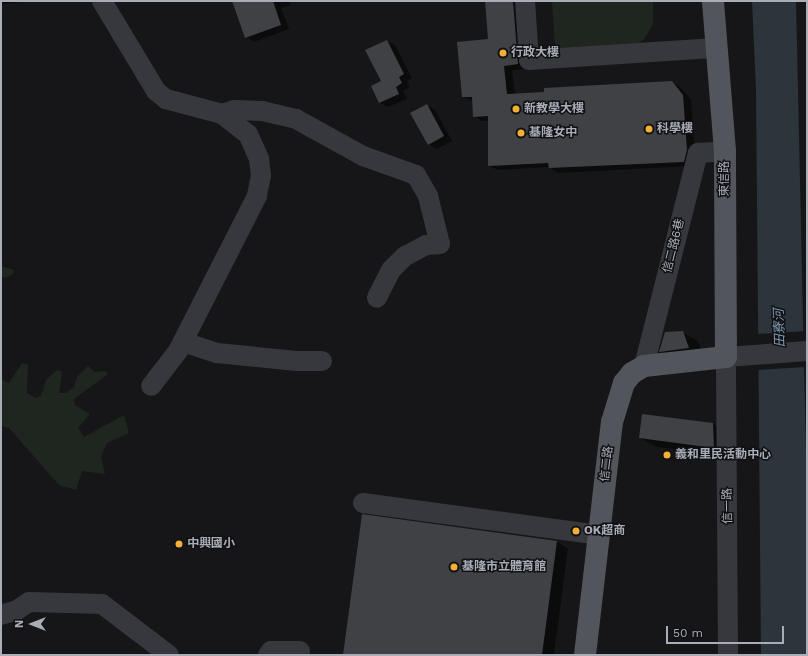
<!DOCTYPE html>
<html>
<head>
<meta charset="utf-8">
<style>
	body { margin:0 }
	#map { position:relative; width:808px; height:656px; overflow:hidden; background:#161618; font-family:"Work Sans","Noto Sans TC",sans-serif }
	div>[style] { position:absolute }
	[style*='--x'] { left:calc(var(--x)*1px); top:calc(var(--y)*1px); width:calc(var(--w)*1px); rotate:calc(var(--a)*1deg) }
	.green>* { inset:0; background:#1e261f }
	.water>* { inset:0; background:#2c353c }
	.pier>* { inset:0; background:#161618 }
	.shadow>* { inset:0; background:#0007 }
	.building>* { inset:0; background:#404145 }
	.minor>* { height:20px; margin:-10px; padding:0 10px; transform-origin:10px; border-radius:10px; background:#37383d }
	.major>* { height:22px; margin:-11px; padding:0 11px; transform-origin:11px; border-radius:11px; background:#53555c }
	.dots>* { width:11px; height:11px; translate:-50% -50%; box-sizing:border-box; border:2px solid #111113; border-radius:50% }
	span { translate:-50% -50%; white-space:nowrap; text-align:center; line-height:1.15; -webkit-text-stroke:3px #111113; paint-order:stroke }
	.poi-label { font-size:12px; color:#a8adb8; font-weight:700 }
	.left { translate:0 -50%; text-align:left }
	.street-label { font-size:12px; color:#a8adb8 }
	.water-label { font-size:13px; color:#7f9bb3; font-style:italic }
	.frame { position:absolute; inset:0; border:2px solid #a8adb8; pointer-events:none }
	.north { position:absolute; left:12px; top:604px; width:40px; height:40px; -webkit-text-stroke:3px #111113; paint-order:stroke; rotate:270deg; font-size:11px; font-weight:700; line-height:16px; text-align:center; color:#a8adb8 }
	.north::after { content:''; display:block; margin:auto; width:14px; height:18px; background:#a8adb8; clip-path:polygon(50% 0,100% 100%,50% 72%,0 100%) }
	.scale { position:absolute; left:666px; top:626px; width:118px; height:18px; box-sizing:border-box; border:2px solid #a8adb8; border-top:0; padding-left:5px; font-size:12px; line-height:14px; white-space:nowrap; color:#a8adb8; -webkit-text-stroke:3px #111113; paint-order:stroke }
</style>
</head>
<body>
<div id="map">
	<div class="green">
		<div style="clip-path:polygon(552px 1px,653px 1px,653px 24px,645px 38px,633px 49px,556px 62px)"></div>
		<div style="clip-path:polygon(1px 266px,14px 270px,13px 274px,6px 278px,1px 277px)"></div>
		<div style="clip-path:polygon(22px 363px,28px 364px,27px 393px,36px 398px,41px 396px,46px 380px,57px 370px,62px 372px,59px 393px,66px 393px,74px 387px,77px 377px,88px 366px,95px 372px,105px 371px,108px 374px,74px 399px,75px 405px,90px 414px,78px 428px,84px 437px,124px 415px,129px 433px,107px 443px,101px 457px,105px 474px,82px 471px,76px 490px,59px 485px,9px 428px,1px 426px,1px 380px,9px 383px)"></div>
	</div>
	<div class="water">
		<div style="clip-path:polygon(752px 1px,796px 1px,807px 499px,807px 655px,761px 655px,756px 90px)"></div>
	</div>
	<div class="pier">
		<div style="clip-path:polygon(805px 331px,805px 367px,757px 370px,757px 334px)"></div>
	</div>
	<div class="shadow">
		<div style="clip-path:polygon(1px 1px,36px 1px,1px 4px)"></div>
		<div style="clip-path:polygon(233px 1px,289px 1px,291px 5px,281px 8px,289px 29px,254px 42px,246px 37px)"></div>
		<div style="clip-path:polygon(486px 1px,522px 1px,526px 69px,512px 70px,515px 95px,672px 82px,680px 87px,691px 100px,695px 155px,692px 166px,558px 173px,549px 167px,498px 170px,489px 166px,489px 121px,482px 121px,474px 116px,473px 101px,463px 97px,489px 40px)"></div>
		<div style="clip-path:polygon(387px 41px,395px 45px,412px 78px,407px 81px,410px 88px,403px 91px,407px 99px,388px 107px,380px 103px)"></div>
		<div style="clip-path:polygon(427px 105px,435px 110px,452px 141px,437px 149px,428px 144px)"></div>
		<div style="clip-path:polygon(682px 332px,698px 341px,704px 357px,676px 360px,661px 351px)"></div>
		<div style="clip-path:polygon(643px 415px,713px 424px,728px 433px,729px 456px,656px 447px,640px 438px)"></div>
		<div style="clip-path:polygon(362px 516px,557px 542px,568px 548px,554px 655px,344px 655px)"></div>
	</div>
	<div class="building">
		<div style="clip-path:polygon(232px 1px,273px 1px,281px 25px,245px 38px)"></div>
		<div style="clip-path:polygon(485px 1px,513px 1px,518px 64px,504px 66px,507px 94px,544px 92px,544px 88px,672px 81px,683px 95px,687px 150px,684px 162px,549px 168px,548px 163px,488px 166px,488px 116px,473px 117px,472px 97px,462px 97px,457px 42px,488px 39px)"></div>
		<div style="clip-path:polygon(387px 40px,404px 74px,399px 77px,402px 83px,396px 87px,399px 94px,379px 103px,371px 86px,381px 81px,365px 50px)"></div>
		<div style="clip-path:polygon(427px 104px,444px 136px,428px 145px,410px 113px)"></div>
		<div style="clip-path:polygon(683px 331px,689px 348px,659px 352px,665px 332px)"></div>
		<div style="clip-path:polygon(642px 414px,713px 423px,714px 448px,639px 438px)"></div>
		<div style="clip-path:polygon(362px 514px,557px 541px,542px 655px,343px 655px)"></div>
	</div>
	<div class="minor">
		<div style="--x:102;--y:1;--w:105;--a:59"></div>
		<div style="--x:156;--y:91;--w:13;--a:39"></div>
		<div style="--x:166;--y:99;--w:58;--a:15"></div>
		<div style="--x:222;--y:114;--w:33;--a:38"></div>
		<div style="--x:248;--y:134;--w:27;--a:66"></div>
		<div style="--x:259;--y:159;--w:16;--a:83"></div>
		<div style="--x:261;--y:175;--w:21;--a:101"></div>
		<div style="--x:257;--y:196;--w:174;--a:117"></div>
		<div style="--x:178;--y:351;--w:44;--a:127.6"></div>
		<div style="--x:525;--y:1;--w:59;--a:86.1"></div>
		<div style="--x:529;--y:60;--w:188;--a:-3.7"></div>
		<div style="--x:222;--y:114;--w:13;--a:-18"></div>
		<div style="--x:234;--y:110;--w:28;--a:2"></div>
		<div style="--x:262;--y:111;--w:35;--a:13"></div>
		<div style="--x:296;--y:119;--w:77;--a:28.9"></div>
		<div style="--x:363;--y:156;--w:56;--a:19.7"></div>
		<div style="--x:416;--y:175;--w:24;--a:60"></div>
		<div style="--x:428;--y:196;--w:49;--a:76"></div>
		<div style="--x:440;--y:244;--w:14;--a:176"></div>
		<div style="--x:426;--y:245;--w:24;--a:152"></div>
		<div style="--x:405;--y:256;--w:20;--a:135"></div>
		<div style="--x:391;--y:270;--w:31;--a:117"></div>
		<div style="--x:183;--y:342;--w:36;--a:18"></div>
		<div style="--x:217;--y:353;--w:80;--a:5.7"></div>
		<div style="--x:297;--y:361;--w:25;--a:0"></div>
		<div style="--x:644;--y:366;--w:220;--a:-75.8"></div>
		<div style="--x:698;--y:153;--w:27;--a:-4"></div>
		<div style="--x:363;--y:503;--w:238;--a:7.7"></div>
		<div style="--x:1;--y:615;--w:17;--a:-17"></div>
		<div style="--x:17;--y:610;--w:14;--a:-34"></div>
		<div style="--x:29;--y:602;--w:73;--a:1.6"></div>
		<div style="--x:102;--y:604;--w:84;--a:37.3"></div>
		<div style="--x:268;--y:655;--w:5;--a:-53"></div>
		<div style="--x:271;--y:651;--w:29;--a:0"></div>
		<div style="--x:728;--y:655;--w:298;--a:-90.4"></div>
		<div style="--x:726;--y:357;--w:81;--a:-4.2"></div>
	</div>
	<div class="major">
		<div style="--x:585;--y:655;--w:235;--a:-83.4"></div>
		<div style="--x:612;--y:422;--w:41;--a:-72.9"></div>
		<div style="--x:624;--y:383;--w:13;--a:-51"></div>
		<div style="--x:632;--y:373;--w:14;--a:-30"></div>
		<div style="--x:644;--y:366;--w:82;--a:-6.3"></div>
		<div style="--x:726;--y:357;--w:206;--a:-90.3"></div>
		<div style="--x:725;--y:151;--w:150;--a:-94.6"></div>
	</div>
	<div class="dots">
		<div style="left:503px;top:53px;background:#f2b134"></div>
		<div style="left:516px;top:109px;background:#f2b134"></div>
		<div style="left:649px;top:129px;background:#f2b134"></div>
		<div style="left:521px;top:133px;background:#f2b134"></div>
		<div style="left:667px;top:455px;background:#f2b134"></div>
		<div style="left:576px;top:531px;background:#f2b134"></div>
		<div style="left:179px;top:544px;background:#f2b134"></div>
		<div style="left:454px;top:567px;background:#f2b134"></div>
	</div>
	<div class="poi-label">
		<span class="left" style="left:511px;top:53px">行政大樓</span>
		<span class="left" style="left:524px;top:109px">新教學大樓</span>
		<span class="left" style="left:657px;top:129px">科學樓</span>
		<span class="left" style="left:529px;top:133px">基隆女中</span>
		<span class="left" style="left:675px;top:455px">義和里民活動中心</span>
		<span class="left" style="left:584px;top:531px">OK超商</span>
		<span class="left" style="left:187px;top:544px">中興國小</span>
		<span class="left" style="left:462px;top:567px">基隆市立體育館</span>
	</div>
	<div class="street-label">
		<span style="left:725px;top:179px;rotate:-90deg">東信路</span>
		<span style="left:674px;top:246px;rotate:-76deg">信二路6巷</span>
		<span style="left:607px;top:464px;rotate:-83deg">信二路</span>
		<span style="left:728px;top:506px;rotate:-91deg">信一路</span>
	</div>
	<div class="water-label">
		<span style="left:780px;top:328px;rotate:-92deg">田寮河</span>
	</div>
	<div class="frame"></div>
	<div class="north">N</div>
	<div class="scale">50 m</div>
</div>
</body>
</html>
